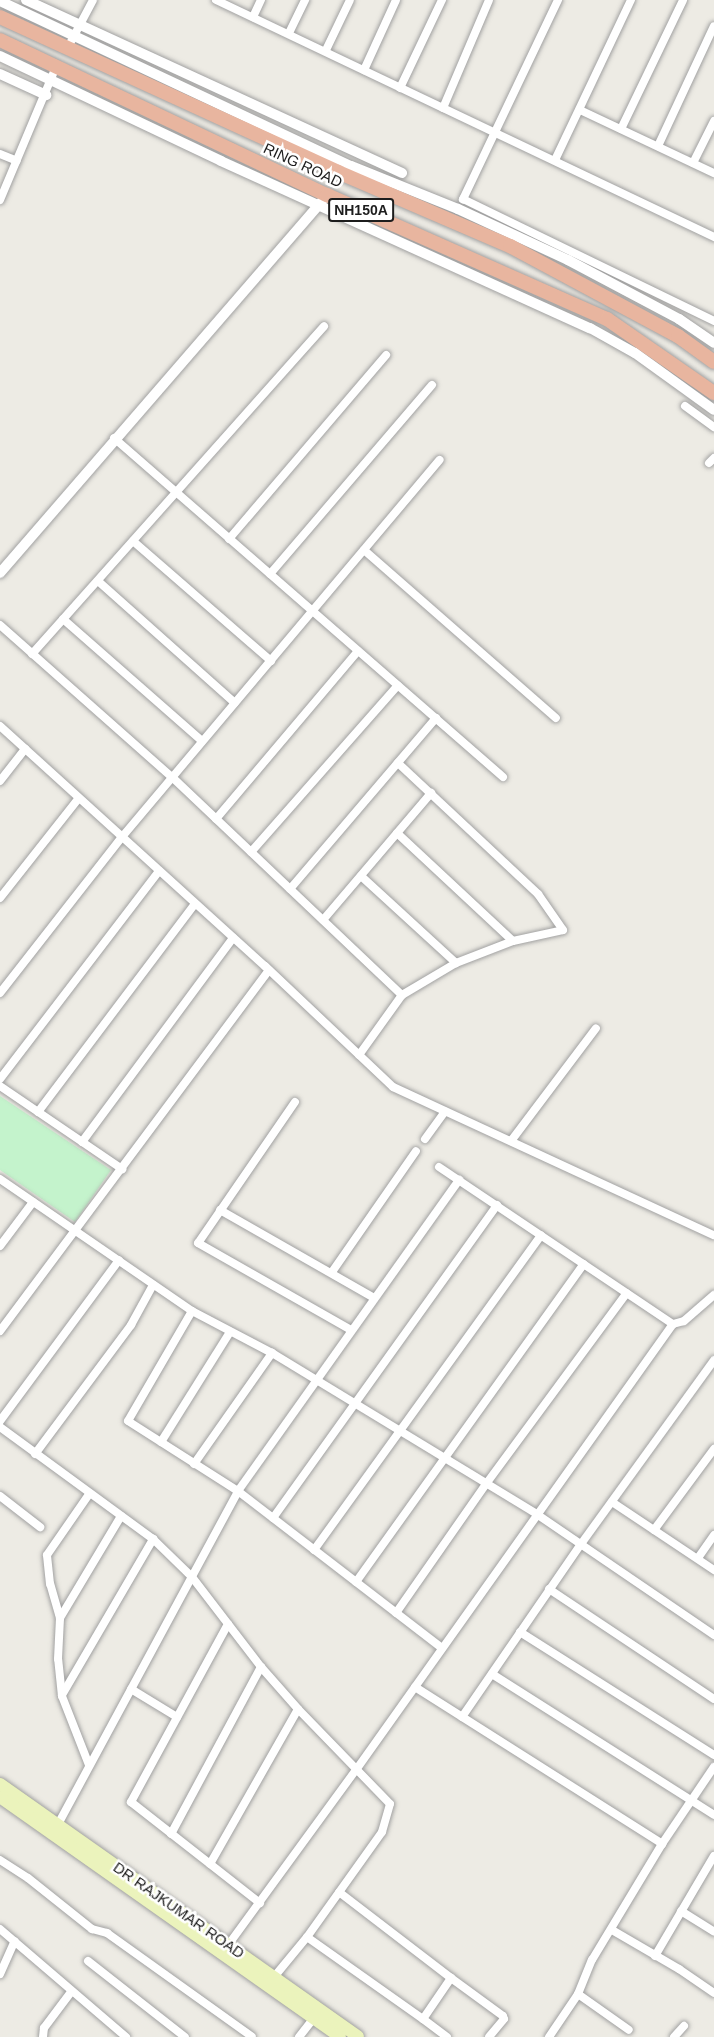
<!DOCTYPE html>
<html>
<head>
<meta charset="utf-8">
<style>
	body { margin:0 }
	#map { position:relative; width:714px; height:2037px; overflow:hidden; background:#edebe4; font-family:Helvetica,sans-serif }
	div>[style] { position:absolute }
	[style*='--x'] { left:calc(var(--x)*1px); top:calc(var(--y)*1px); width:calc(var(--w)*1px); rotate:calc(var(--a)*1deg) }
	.park>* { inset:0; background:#c4f3cc }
	.roads { filter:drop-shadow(0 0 2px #a1a1a1) drop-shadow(0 0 2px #a1a1a1) }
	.minor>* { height:8px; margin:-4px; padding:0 4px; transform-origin:4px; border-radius:4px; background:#fff }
	.tertiary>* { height:10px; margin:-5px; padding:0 5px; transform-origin:5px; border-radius:5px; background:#fff }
	.secondary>* { height:12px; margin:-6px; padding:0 6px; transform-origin:6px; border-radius:6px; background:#ebf3bc }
	.trunk>* { height:14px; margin:-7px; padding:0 7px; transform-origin:7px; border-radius:7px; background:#e8b59f }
	span { translate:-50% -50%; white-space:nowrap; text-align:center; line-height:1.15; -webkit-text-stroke:5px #fff; paint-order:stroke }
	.shield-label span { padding:2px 4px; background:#fff; border:2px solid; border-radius:4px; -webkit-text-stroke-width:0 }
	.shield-label { font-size:14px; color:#1d1d1d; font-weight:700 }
	.street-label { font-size:15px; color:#1d1d1d }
</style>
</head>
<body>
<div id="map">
	<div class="park">
		<div style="clip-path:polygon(0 1096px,111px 1170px,75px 1222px,0 1170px)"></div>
	</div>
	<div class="roads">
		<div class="minor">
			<div style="--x:216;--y:0;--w:552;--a:25.45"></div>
			<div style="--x:558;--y:0;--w:221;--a:115.5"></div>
			<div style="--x:463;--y:199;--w:279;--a:25.9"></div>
			<div style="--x:253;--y:17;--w:19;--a:-65"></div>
			<div style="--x:289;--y:33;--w:37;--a:-64"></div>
			<div style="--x:67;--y:49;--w:55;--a:-62"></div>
			<div style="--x:326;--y:50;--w:55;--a:-64.4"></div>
			<div style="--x:364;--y:70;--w:77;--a:-65.4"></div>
			<div style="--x:400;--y:88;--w:98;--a:-64.5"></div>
			<div style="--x:443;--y:108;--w:117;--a:-66.9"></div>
			<div style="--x:580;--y:110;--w:148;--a:25.2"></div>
			<div style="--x:621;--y:129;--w:143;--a:-64.3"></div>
			<div style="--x:658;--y:146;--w:132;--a:-65"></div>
			<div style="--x:0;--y:154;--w:18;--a:22"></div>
			<div style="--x:555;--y:160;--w:177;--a:-64.6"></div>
			<div style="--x:693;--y:163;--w:47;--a:-63.4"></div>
			<div style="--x:0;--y:200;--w:144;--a:-67.2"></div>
			<div style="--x:685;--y:406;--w:36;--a:36"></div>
			<div style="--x:114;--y:438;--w:516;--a:41.07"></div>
			<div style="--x:709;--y:463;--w:7;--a:-45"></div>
			<div style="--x:229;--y:539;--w:242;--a:-49.5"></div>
			<div style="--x:133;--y:541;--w:183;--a:41"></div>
			<div style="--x:364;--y:550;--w:255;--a:41.2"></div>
			<div style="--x:270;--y:574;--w:249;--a:-49.4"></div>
			<div style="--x:98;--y:581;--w:183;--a:41.7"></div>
			<div style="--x:63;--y:619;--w:185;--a:41.3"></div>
			<div style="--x:0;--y:625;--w:230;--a:41.5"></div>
			<div style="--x:172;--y:777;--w:317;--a:43.5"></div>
			<div style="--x:32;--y:654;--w:439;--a:-48.3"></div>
			<div style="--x:0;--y:726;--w:358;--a:42.2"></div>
			<div style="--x:265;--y:966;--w:176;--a:43.4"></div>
			<div style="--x:393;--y:1087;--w:353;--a:24.8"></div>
			<div style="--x:0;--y:781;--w:41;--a:-52"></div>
			<div style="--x:216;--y:819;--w:220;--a:-49.8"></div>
			<div style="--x:397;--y:833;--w:158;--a:43"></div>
			<div style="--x:251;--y:852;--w:222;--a:-48.6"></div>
			<div style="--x:361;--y:876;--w:129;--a:42.5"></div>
			<div style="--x:290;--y:889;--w:225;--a:-49.5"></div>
			<div style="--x:0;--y:898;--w:127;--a:-51.7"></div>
			<div style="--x:323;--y:920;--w:167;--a:-49.6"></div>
			<div style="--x:0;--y:993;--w:198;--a:-52"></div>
			<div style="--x:122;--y:837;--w:493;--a:-49.9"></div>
			<div style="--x:359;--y:1055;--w:74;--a:-54.4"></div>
			<div style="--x:402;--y:995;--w:63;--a:-30.7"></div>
			<div style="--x:456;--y:963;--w:61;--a:-21.1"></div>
			<div style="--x:513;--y:941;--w:51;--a:-12.4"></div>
			<div style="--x:563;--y:930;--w:44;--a:-124.8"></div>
			<div style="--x:538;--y:894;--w:192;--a:-136.9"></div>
			<div style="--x:0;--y:1079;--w:262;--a:-52.6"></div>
			<div style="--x:0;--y:1086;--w:148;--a:34.2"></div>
			<div style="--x:295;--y:1102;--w:171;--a:124.5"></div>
			<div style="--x:198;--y:1243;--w:176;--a:29.6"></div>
			<div style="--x:38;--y:1112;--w:261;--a:-53"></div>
			<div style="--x:425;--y:1139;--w:34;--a:-54"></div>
			<div style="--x:511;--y:1141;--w:141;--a:-53"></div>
			<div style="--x:82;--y:1142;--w:254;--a:-53.5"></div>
			<div style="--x:439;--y:1167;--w:282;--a:33.9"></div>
			<div style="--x:0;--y:1179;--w:233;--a:34.5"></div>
			<div style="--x:192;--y:1311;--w:90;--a:27.7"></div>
			<div style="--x:272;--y:1353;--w:311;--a:31.3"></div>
			<div style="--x:538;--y:1515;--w:213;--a:34.3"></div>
			<div style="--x:220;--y:1210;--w:177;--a:29.7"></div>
			<div style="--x:0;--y:1246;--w:55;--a:-53.1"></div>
			<div style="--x:332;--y:1272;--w:147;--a:-55.2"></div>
			<div style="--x:192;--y:1311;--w:127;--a:120.2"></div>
			<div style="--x:128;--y:1421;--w:130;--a:32.5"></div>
			<div style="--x:238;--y:1491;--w:257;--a:37.6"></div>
			<div style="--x:0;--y:1331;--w:450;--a:-53.3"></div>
			<div style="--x:0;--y:1421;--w:200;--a:-53.5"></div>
			<div style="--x:0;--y:1427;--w:190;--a:36.2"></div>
			<div style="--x:153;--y:1539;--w:54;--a:44.3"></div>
			<div style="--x:192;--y:1577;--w:113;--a:52.5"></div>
			<div style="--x:261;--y:1667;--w:56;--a:48.6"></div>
			<div style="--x:298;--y:1709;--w:132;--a:45.9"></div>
			<div style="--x:390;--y:1804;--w:29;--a:106"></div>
			<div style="--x:382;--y:1832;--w:129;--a:125.5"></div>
			<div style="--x:307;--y:1937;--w:52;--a:129.5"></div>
			<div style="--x:161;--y:1442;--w:130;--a:-57.9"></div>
			<div style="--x:35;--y:1454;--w:161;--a:-53.3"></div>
			<div style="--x:131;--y:1325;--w:46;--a:-61.2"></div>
			<div style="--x:194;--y:1464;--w:136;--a:-54.9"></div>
			<div style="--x:0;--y:1496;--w:51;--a:37.8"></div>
			<div style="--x:612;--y:1502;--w:123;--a:33.7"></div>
			<div style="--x:273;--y:1518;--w:385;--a:-54.4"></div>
			<div style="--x:654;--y:1530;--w:101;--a:-53.5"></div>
			<div style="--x:314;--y:1550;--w:388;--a:-54.2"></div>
			<div style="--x:698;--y:1558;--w:28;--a:-55"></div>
			<div style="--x:356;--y:1582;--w:391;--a:-54.4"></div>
			<div style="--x:549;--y:1589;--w:198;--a:33.7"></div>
			<div style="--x:396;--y:1613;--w:157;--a:-55.1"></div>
			<div style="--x:486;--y:1484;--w:237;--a:-53.6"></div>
			<div style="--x:60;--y:1618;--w:119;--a:-59.1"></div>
			<div style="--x:228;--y:1624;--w:203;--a:118.6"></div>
			<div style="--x:131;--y:1802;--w:164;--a:38.1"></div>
			<div style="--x:520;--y:1632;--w:230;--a:32.4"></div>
			<div style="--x:492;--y:1674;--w:263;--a:32.4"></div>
			<div style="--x:415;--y:1687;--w:293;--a:32.4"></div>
			<div style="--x:131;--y:1689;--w:54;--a:31.3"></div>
			<div style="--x:62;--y:1695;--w:181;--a:-59.7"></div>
			<div style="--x:462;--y:1717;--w:210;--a:-55.5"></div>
			<div style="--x:581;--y:1544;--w:227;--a:-54.1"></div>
			<div style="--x:89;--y:1765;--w:74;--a:-111.4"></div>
			<div style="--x:62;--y:1696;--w:37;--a:-96"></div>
			<div style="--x:58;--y:1659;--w:41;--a:-87.2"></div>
			<div style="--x:60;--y:1618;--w:35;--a:-106"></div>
			<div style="--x:50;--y:1584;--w:29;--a:-96"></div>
			<div style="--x:47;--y:1555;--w:75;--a:-55.3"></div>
			<div style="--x:56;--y:1828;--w:383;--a:-61.6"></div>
			<div style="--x:238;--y:1491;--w:382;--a:-54.6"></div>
			<div style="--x:171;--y:1834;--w:190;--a:-61.7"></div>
			<div style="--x:0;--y:1860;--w:33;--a:33"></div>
			<div style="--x:28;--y:1878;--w:82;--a:38.6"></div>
			<div style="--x:92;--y:1929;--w:16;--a:15"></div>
			<div style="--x:107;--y:1933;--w:178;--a:35.6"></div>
			<div style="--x:210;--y:1864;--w:178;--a:-60.4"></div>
			<div style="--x:681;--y:1911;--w:39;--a:32"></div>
			<div style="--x:0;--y:1929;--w:166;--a:40.6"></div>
			<div style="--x:612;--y:1930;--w:78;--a:30.2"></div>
			<div style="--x:679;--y:1969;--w:42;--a:34.4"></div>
			<div style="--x:307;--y:1937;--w:142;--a:35.3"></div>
			<div style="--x:423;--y:2019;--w:50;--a:-55.7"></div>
			<div style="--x:451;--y:1978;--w:141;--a:-142.5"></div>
			<div style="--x:226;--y:1948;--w:220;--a:-53.9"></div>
			<div style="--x:356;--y:1770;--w:547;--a:-54.6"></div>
			<div style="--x:673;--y:1324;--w:11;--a:-15"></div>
			<div style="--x:684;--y:1321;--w:40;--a:-41"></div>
			<div style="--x:655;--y:1956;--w:116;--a:-59.5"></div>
			<div style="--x:88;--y:1961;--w:123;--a:38.1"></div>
			<div style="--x:0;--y:1974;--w:36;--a:-66"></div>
			<div style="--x:451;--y:1978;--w:64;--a:36.2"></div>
			<div style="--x:503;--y:2016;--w:3;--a:72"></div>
			<div style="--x:504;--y:2019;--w:23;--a:130"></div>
			<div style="--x:578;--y:1994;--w:62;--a:35.2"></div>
			<div style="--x:423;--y:2019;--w:30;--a:37"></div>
			<div style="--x:43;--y:2037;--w:9;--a:-84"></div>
			<div style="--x:44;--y:2028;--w:45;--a:-53.1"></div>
			<div style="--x:299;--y:2037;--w:28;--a:-52"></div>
			<div style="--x:549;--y:2037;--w:52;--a:-56"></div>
			<div style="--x:578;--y:1994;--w:37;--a:-68"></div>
			<div style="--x:592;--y:1960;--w:135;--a:-58.9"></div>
			<div style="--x:662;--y:1844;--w:93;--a:-56"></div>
			<div style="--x:674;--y:2037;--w:15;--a:-48"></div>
		</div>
		<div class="tertiary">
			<div style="--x:26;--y:0;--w:414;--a:24.7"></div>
			<div style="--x:0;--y:1;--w:388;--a:25.2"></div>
			<div style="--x:351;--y:166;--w:115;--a:21.9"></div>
			<div style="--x:458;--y:209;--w:121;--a:24.9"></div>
			<div style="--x:568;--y:260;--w:126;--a:28"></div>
			<div style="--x:679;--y:319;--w:42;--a:34.4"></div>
			<div style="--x:0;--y:56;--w:245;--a:25.4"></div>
			<div style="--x:221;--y:161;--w:405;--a:24.4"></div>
			<div style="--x:590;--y:328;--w:51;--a:29.1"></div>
			<div style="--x:635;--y:353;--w:97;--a:35.8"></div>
			<div style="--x:0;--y:74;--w:51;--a:24.5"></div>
			<div style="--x:0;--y:573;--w:493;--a:-49.1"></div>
		</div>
		<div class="secondary">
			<div style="--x:0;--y:1784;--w:438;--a:35.2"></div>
			<div style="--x:0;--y:1797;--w:416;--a:35.2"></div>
		</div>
		<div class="trunk">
			<div style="--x:0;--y:17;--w:372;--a:24.6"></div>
			<div style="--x:338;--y:172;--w:187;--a:23.3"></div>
			<div style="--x:510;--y:246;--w:191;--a:28.2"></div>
			<div style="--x:678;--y:336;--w:44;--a:35.8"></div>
			<div style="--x:0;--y:40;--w:362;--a:25.4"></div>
			<div style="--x:327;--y:195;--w:306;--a:23.9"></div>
			<div style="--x:607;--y:319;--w:130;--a:34.7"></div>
		</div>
	</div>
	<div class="shield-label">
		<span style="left:361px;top:210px">NH150A</span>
	</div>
	<div class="street-label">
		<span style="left:303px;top:165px;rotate:25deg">RING ROAD</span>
		<span style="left:179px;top:1910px;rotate:35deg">DR RAJKUMAR ROAD</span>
	</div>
</div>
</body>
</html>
